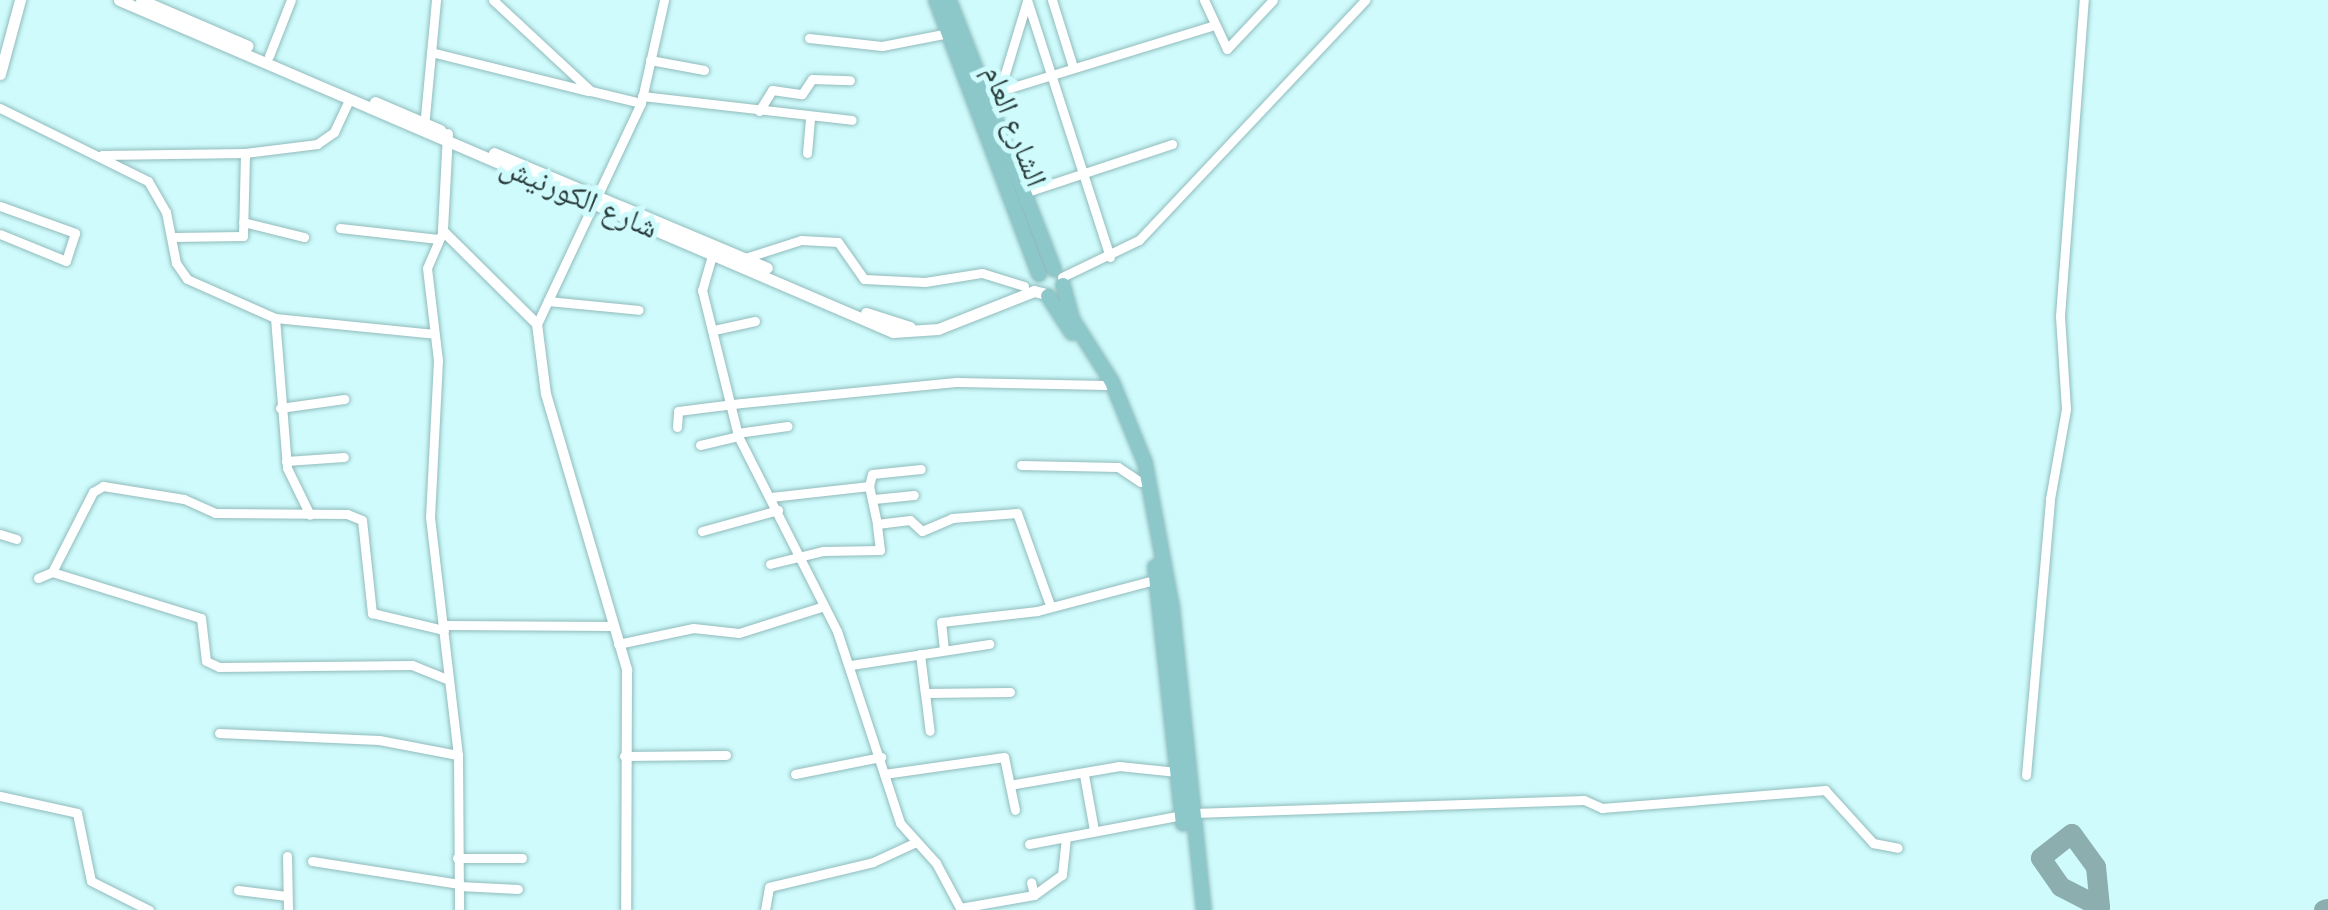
<!DOCTYPE html>
<html>
<head>
<meta charset="utf-8">
<style>
	body { margin:0 }
	#map { position:relative; width:2328px; height:910px; overflow:hidden; background:#cffbfc; font-family:"Fira Sans","Noto Naskh Arabic",sans-serif }
	div>[style] { position:absolute }
	[style*='--x'] { left:calc(var(--x)*1px); top:calc(var(--y)*1px); width:calc(var(--w)*1px); rotate:calc(var(--a)*1deg) }
	.taxiway>* { height:20px; margin:-10px; padding:0 10px; transform-origin:10px; border-radius:10px; background:#8caeaf }
	.roads { filter:drop-shadow(0 0 2px #91bbbc) drop-shadow(0 0 2px #91bbbc) }
	.minor>* { height:9px; margin:-4.5px; padding:0 4.5px; transform-origin:4.5px; border-radius:4.5px; background:#fff }
	.tertiary>* { height:10px; margin:-5px; padding:0 5px; transform-origin:5px; border-radius:5px; background:#fff }
	.secondary>* { height:11px; margin:-5.5px; padding:0 5.5px; transform-origin:5.5px; border-radius:5.5px; background:#fff }
	.primary>* { height:14px; margin:-7px; padding:0 7px; transform-origin:7px; border-radius:7px; background:#8cc8ca }
	span { translate:-50% -50%; white-space:nowrap; text-align:center; line-height:1.15; -webkit-text-stroke:10px #cffbfc; paint-order:stroke }
	.street-label { font-size:30px; color:#293b3b }
</style>
</head>
<body>
<div id="map">
	<div class="taxiway">
		<div style="--x:2072;--y:834;--w:41;--a:54"></div>
		<div style="--x:2096;--y:867;--w:40;--a:84.3"></div>
		<div style="--x:2100;--y:907;--w:44;--a:-152.9"></div>
		<div style="--x:2061;--y:887;--w:35;--a:-125"></div>
		<div style="--x:2041;--y:858;--w:39;--a:-38"></div>
		<div style="--x:2324;--y:910;--w:4;--a:-14"></div>
	</div>
	<div class="roads">
		<div class="minor">
			<div style="--x:493;--y:0;--w:134;--a:42.9"></div>
			<div style="--x:591;--y:91;--w:51;--a:13.5"></div>
			<div style="--x:1027;--y:0;--w:270;--a:72.1"></div>
			<div style="--x:1052;--y:0;--w:70;--a:72.6"></div>
			<div style="--x:1204;--y:0;--w:54;--a:64.9"></div>
			<div style="--x:1227;--y:49;--w:67;--a:-46.8"></div>
			<div style="--x:809;--y:38;--w:73;--a:6.3"></div>
			<div style="--x:882;--y:46;--w:68;--a:-11"></div>
			<div style="--x:431;--y:52;--w:162;--a:14"></div>
			<div style="--x:269;--y:56;--w:60;--a:-68.6"></div>
			<div style="--x:650;--y:60;--w:55;--a:10.5"></div>
			<div style="--x:1000;--y:90;--w:93;--a:-73.1"></div>
			<div style="--x:987;--y:95;--w:234;--a:-17.1"></div>
			<div style="--x:642;--y:96;--w:211;--a:6.5"></div>
			<div style="--x:0;--y:108;--w:165;--a:26.3"></div>
			<div style="--x:148;--y:181;--w:36;--a:60"></div>
			<div style="--x:166;--y:212;--w:52;--a:78.9"></div>
			<div style="--x:176;--y:263;--w:19;--a:55"></div>
			<div style="--x:187;--y:279;--w:96;--a:23.9"></div>
			<div style="--x:275;--y:318;--w:160;--a:5.7"></div>
			<div style="--x:759;--y:111;--w:25;--a:-58"></div>
			<div style="--x:772;--y:90;--w:30;--a:8"></div>
			<div style="--x:802;--y:94;--w:18;--a:-56"></div>
			<div style="--x:812;--y:79;--w:38;--a:2"></div>
			<div style="--x:424;--y:127;--w:128;--a:-84.6"></div>
			<div style="--x:807;--y:153;--w:35;--a:-85"></div>
			<div style="--x:102;--y:155;--w:143;--a:-0.8"></div>
			<div style="--x:245;--y:153;--w:73;--a:-7.1"></div>
			<div style="--x:317;--y:144;--w:21;--a:-35"></div>
			<div style="--x:334;--y:132;--w:35;--a:-65"></div>
			<div style="--x:1024;--y:193;--w:156;--a:-18.3"></div>
			<div style="--x:0;--y:206;--w:80;--a:19.8"></div>
			<div style="--x:75;--y:233;--w:29;--a:108"></div>
			<div style="--x:66;--y:261;--w:71;--a:-157.8"></div>
			<div style="--x:243;--y:222;--w:63;--a:13.8"></div>
			<div style="--x:340;--y:228;--w:99;--a:6.4"></div>
			<div style="--x:443;--y:231;--w:40;--a:113.4"></div>
			<div style="--x:427;--y:268;--w:93;--a:83.2"></div>
			<div style="--x:438;--y:360;--w:157;--a:92.9"></div>
			<div style="--x:430;--y:517;--w:240;--a:83.3"></div>
			<div style="--x:458;--y:755;--w:155;--a:89.6"></div>
			<div style="--x:173;--y:237;--w:70;--a:-0.8"></div>
			<div style="--x:243;--y:236;--w:83;--a:-88.6"></div>
			<div style="--x:713;--y:252;--w:40;--a:106"></div>
			<div style="--x:702;--y:290;--w:150;--a:76.1"></div>
			<div style="--x:738;--y:436;--w:219;--a:63.1"></div>
			<div style="--x:837;--y:631;--w:202;--a:71.8"></div>
			<div style="--x:900;--y:823;--w:54;--a:48"></div>
			<div style="--x:936;--y:863;--w:51;--a:61.9"></div>
			<div style="--x:960;--y:908;--w:75;--a:-10"></div>
			<div style="--x:1034;--y:895;--w:13;--a:-103"></div>
			<div style="--x:745;--y:258;--w:59;--a:-17.8"></div>
			<div style="--x:801;--y:240;--w:37;--a:3"></div>
			<div style="--x:838;--y:242;--w:45;--a:54.9"></div>
			<div style="--x:864;--y:279;--w:61;--a:2.8"></div>
			<div style="--x:925;--y:282;--w:58;--a:-9"></div>
			<div style="--x:982;--y:273;--w:44;--a:17.2"></div>
			<div style="--x:1062;--y:277;--w:85;--a:-25.7"></div>
			<div style="--x:1139;--y:240;--w:330;--a:-46.7"></div>
			<div style="--x:548;--y:301;--w:91;--a:5.6"></div>
			<div style="--x:275;--y:318;--w:150;--a:85.4"></div>
			<div style="--x:287;--y:468;--w:52;--a:63.9"></div>
			<div style="--x:537;--y:324;--w:244;--a:-64.8"></div>
			<div style="--x:641;--y:103;--w:106;--a:-77.4"></div>
			<div style="--x:714;--y:330;--w:42;--a:-12.4"></div>
			<div style="--x:280;--y:408;--w:65;--a:-8"></div>
			<div style="--x:677;--y:427;--w:16;--a:-86"></div>
			<div style="--x:678;--y:411;--w:64;--a:-7.1"></div>
			<div style="--x:742;--y:403;--w:217;--a:-5.6"></div>
			<div style="--x:958;--y:382;--w:147;--a:1.2"></div>
			<div style="--x:737;--y:433;--w:51;--a:-7.8"></div>
			<div style="--x:700;--y:445;--w:39;--a:-13"></div>
			<div style="--x:286;--y:461;--w:58;--a:-3.9"></div>
			<div style="--x:1021;--y:465;--w:97;--a:1.2"></div>
			<div style="--x:1118;--y:467;--w:27;--a:34"></div>
			<div style="--x:869;--y:486;--w:12;--a:-76"></div>
			<div style="--x:872;--y:474;--w:49;--a:-5.8"></div>
			<div style="--x:771;--y:497;--w:99;--a:-6.4"></div>
			<div style="--x:869;--y:486;--w:39;--a:78"></div>
			<div style="--x:877;--y:524;--w:33;--a:-7"></div>
			<div style="--x:910;--y:520;--w:16;--a:43"></div>
			<div style="--x:922;--y:531;--w:33;--a:-23"></div>
			<div style="--x:952;--y:518;--w:65;--a:-4.4"></div>
			<div style="--x:1017;--y:513;--w:98;--a:70.3"></div>
			<div style="--x:874;--y:499;--w:40;--a:-5.7"></div>
			<div style="--x:702;--y:531;--w:79;--a:-15.4"></div>
			<div style="--x:0;--y:534;--w:17;--a:17"></div>
			<div style="--x:770;--y:564;--w:55;--a:-13.8"></div>
			<div style="--x:823;--y:551;--w:57;--a:-1"></div>
			<div style="--x:880;--y:550;--w:26;--a:-97"></div>
			<div style="--x:52;--y:572;--w:90;--a:-62.9"></div>
			<div style="--x:93;--y:492;--w:12;--a:-31"></div>
			<div style="--x:103;--y:486;--w:82;--a:9.1"></div>
			<div style="--x:184;--y:499;--w:34;--a:24"></div>
			<div style="--x:215;--y:513;--w:132;--a:0.4"></div>
			<div style="--x:347;--y:514;--w:16;--a:22"></div>
			<div style="--x:362;--y:520;--w:94;--a:83.9"></div>
			<div style="--x:372;--y:613;--w:74;--a:13.3"></div>
			<div style="--x:38;--y:578;--w:15;--a:-23"></div>
			<div style="--x:52;--y:572;--w:156;--a:17.2"></div>
			<div style="--x:201;--y:618;--w:43;--a:83.4"></div>
			<div style="--x:206;--y:661;--w:14;--a:25"></div>
			<div style="--x:219;--y:667;--w:193;--a:-0.6"></div>
			<div style="--x:412;--y:665;--w:38;--a:22"></div>
			<div style="--x:444;--y:625;--w:168;--a:0.3"></div>
			<div style="--x:618;--y:644;--w:77;--a:-12"></div>
			<div style="--x:693;--y:628;--w:46;--a:6.2"></div>
			<div style="--x:739;--y:633;--w:89;--a:-17.6"></div>
			<div style="--x:944;--y:650;--w:28;--a:-96"></div>
			<div style="--x:941;--y:622;--w:97;--a:-6.5"></div>
			<div style="--x:1037;--y:611;--w:125;--a:-14.8"></div>
			<div style="--x:920;--y:654;--w:39;--a:83"></div>
			<div style="--x:925;--y:693;--w:85;--a:-0.7"></div>
			<div style="--x:851;--y:665;--w:140;--a:-8.7"></div>
			<div style="--x:925;--y:693;--w:38;--a:83"></div>
			<div style="--x:219;--y:733;--w:160;--a:2.5"></div>
			<div style="--x:379;--y:740;--w:80;--a:10.8"></div>
			<div style="--x:624;--y:756;--w:102;--a:-0.6"></div>
			<div style="--x:795;--y:774;--w:88;--a:-11.2"></div>
			<div style="--x:884;--y:774;--w:121;--a:-8.1"></div>
			<div style="--x:1004;--y:757;--w:54;--a:78.3"></div>
			<div style="--x:1084;--y:775;--w:56;--a:79.7"></div>
			<div style="--x:2026;--y:775;--w:277;--a:-85"></div>
			<div style="--x:2050;--y:499;--w:91;--a:-79.9"></div>
			<div style="--x:2066;--y:409;--w:93;--a:-93.7"></div>
			<div style="--x:2060;--y:316;--w:317;--a:-85.7"></div>
			<div style="--x:1015;--y:784;--w:106;--a:-9.8"></div>
			<div style="--x:1119;--y:766;--w:58;--a:5.9"></div>
			<div style="--x:0;--y:796;--w:79;--a:12.4"></div>
			<div style="--x:77;--y:813;--w:69;--a:78.4"></div>
			<div style="--x:91;--y:881;--w:65;--a:26.6"></div>
			<div style="--x:1193;--y:813;--w:391;--a:-1.9"></div>
			<div style="--x:1584;--y:800;--w:20;--a:24"></div>
			<div style="--x:1602;--y:808;--w:224;--a:-4.6"></div>
			<div style="--x:1825;--y:790;--w:72;--a:47.8"></div>
			<div style="--x:1873;--y:843;--w:25;--a:11"></div>
			<div style="--x:1029;--y:844;--w:156;--a:-10.7"></div>
			<div style="--x:287;--y:856;--w:54;--a:88.9"></div>
			<div style="--x:457;--y:858;--w:65;--a:0"></div>
			<div style="--x:312;--y:861;--w:149;--a:8.9"></div>
			<div style="--x:459;--y:886;--w:59;--a:2.9"></div>
			<div style="--x:238;--y:890;--w:49;--a:7"></div>
			<div style="--x:1034;--y:895;--w:34;--a:-36"></div>
			<div style="--x:1062;--y:875;--w:37;--a:-84"></div>
			<div style="--x:765;--y:910;--w:23;--a:-80"></div>
			<div style="--x:769;--y:887;--w:107;--a:-13.5"></div>
			<div style="--x:873;--y:862;--w:47;--a:-24.9"></div>
		</div>
		<div class="tertiary">
			<div style="--x:448;--y:134;--w:97;--a:93"></div>
			<div style="--x:443;--y:231;--w:132;--a:44.7"></div>
			<div style="--x:537;--y:324;--w:71;--a:82.7"></div>
			<div style="--x:546;--y:394;--w:288;--a:73.6"></div>
			<div style="--x:627;--y:670;--w:240;--a:90.2"></div>
		</div>
		<div class="secondary">
			<div style="--x:119;--y:0;--w:842;--a:23.22"></div>
			<div style="--x:893;--y:332;--w:45;--a:-3.8"></div>
			<div style="--x:938;--y:329;--w:103;--a:-21.6"></div>
			<div style="--x:1034;--y:291;--w:9;--a:13"></div>
			<div style="--x:141;--y:0;--w:116;--a:23.3"></div>
			<div style="--x:0;--y:74;--w:77;--a:-74.9"></div>
			<div style="--x:375;--y:102;--w:71;--a:23.3"></div>
			<div style="--x:494;--y:153;--w:296;--a:22.8"></div>
			<div style="--x:866;--y:313;--w:46;--a:17.7"></div>
		</div>
		<div class="primary">
			<div style="--x:936;--y:0;--w:293;--a:69.4"></div>
			<div style="--x:949;--y:0;--w:289;--a:68.7"></div>
			<div style="--x:1063;--y:285;--w:35;--a:75"></div>
			<div style="--x:1072;--y:319;--w:75;--a:57.6"></div>
			<div style="--x:1112;--y:382;--w:87;--a:67.8"></div>
			<div style="--x:1145;--y:463;--w:147;--a:79.4"></div>
			<div style="--x:1172;--y:607;--w:305;--a:84"></div>
			<div style="--x:1048;--y:296;--w:44;--a:57"></div>
			<div style="--x:1155;--y:567;--w:258;--a:83.8"></div>
		</div>
	</div>
	<div class="street-label">
		<span style="left:1015px;top:126px;rotate:69deg">الشارع العام</span>
		<span style="left:579px;top:197px;rotate:23deg">شارع الكورنيش</span>
	</div>
</div>
</body>
</html>
